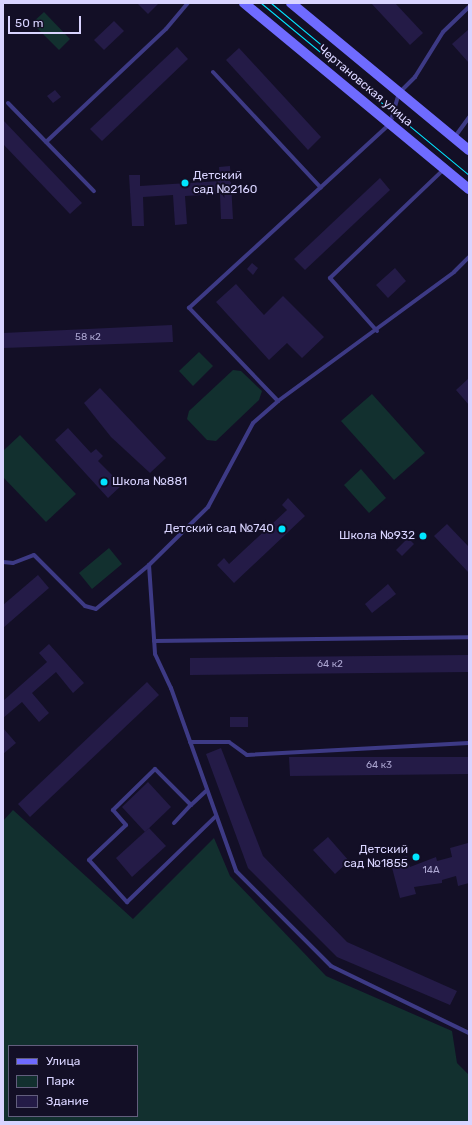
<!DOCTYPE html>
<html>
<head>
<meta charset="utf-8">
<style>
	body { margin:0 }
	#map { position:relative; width:472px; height:1125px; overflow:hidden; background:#130f26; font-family:Rubik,sans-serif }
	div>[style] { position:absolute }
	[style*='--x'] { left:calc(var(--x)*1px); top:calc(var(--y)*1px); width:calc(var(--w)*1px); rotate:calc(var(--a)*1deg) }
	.green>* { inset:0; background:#12302f }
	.building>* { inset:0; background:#241b47 }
	.lane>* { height:4px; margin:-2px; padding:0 2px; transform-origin:2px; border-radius:2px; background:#3d3a85 }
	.secondary>* { height:10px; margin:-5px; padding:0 5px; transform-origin:5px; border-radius:5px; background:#6f6bff }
	.tram>* { height:1px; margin:-0.5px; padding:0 0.5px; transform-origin:0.5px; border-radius:0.5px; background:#00e5ff }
	.dots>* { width:11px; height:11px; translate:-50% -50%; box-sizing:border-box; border:2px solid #130f26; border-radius:50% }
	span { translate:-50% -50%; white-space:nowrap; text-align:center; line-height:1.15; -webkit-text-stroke:4px #130f26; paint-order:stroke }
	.number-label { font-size:10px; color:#aca6d1 }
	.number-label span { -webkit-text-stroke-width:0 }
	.street-label { font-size:12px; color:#d9d4ff }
	.poi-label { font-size:12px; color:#d9d4ff }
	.left { translate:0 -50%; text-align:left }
	.right { translate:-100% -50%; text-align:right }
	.frame { position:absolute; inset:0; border:4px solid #d9d4ff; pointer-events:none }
	.legend { position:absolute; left:8px; top:1045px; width:130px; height:72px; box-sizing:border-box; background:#130f26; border:1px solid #625e7d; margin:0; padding:5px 7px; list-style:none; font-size:12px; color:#d9d4ff }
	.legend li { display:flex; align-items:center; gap:8px; height:20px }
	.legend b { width:20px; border:1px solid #625e7d }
	.scale { position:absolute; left:8px; top:16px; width:73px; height:18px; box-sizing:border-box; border:2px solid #d9d4ff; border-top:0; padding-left:5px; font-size:12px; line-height:14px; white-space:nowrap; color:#d9d4ff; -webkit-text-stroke:3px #130f26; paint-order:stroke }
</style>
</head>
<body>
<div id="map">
	<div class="green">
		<div style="clip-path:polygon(44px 12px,70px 39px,59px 50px,32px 23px)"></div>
		<div style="clip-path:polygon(199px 352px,213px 366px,193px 386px,179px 371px)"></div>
		<div style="clip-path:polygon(233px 370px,241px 371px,262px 391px,259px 400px,216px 441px,207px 440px,187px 419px,189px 411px)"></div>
		<div style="clip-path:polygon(372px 394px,425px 453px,394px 480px,341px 421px)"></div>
		<div style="clip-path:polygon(20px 435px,76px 494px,46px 522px,3px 477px,3px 451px)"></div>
		<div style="clip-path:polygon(361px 469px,386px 498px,369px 513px,344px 485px)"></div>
		<div style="clip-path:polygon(109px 548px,122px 564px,92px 589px,79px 573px)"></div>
		<div style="clip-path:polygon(evenodd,13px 810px,133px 919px,214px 838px,230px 876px,326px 976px,452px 1031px,457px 1063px,469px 1075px,469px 1122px,3px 1122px,3px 821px,13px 810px,9px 1046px,137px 1046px,137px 1116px,9px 1116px,9px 1046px)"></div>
	</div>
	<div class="building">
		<div style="clip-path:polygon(137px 3px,159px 3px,148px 14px)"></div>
		<div style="clip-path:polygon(371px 3px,395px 3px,423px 33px,410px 45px)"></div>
		<div style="clip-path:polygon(114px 21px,124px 31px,104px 50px,94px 40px)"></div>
		<div style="clip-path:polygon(469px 29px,469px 63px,452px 44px)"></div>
		<div style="clip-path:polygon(177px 47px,188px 59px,102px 141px,90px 129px)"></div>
		<div style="clip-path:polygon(239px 48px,321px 137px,308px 150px,226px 60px)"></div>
		<div style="clip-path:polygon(55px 90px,61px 97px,53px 103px,47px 96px)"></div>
		<div style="clip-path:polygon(3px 120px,82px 203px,70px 214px,3px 144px)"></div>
		<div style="clip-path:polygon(230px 166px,233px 219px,221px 219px,220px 194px,185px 196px,187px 224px,175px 225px,173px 195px,143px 197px,144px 226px,132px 226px,129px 175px,140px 175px,140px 186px,220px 181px,219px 167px)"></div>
		<div style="clip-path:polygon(380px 178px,390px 190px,305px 270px,294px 259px)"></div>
		<div style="clip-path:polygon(252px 263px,258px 268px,253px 275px,247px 269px)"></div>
		<div style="clip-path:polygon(395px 268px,406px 281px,388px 298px,376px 285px)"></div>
		<div style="clip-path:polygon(236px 284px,264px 315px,283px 296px,324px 337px,302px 358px,287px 343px,269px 360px,216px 302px)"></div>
		<div style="clip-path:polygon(172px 325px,173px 342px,3px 348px,3px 333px)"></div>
		<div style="clip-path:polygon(469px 378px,469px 405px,456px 390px)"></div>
		<div style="clip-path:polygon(100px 388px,166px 458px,150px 473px,111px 437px,84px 403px)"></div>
		<div style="clip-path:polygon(68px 428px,91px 453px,96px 449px,103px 456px,98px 461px,122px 485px,108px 498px,55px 440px)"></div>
		<div style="clip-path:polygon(288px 498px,305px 516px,234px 583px,217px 565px,224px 558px,229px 564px,287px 510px,282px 505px)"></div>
		<div style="clip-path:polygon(447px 524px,469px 547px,469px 573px,434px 536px)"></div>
		<div style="clip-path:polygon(408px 538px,414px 544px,402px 556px,396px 550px)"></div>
		<div style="clip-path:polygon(38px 575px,49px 588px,3px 628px,3px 605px)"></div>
		<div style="clip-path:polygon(388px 584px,396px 594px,372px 613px,365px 604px)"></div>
		<div style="clip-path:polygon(49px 644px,84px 683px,73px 693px,56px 672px,32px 693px,49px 713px,39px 722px,22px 702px,3px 718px,3px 701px,47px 662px,39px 653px)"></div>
		<div style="clip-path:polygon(469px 655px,469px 672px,190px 675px,190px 658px)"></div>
		<div style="clip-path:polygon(147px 682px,159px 695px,30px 817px,18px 804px)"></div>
		<div style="clip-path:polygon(230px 717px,248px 717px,248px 727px,230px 727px)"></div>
		<div style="clip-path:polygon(3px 728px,16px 743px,3px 754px)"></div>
		<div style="clip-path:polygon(221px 748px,263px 856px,347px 942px,457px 991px,450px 1005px,337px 957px,248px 868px,206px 754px)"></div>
		<div style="clip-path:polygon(289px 757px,469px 757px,469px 774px,290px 776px)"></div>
		<div style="clip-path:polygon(148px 782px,171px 807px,145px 832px,122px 807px)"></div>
		<div style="clip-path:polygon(149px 828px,166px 846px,132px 877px,116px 858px)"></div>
		<div style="clip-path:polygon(328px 837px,349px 861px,335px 874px,313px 850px)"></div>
		<div style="clip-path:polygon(468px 843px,469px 883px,458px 886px,456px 876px,442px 880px,442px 883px,414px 887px,416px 894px,400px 898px,390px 860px,407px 856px,410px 867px,436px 857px,437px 861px,452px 857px,450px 848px)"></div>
	</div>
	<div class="lane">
		<div style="--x:213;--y:72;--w:158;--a:47"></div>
		<div style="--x:8;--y:103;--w:123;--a:45.7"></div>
		<div style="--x:454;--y:138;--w:26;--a:-54"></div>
		<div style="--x:46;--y:142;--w:165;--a:-43.3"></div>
		<div style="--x:166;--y:29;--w:34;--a:-50"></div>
		<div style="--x:377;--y:331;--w:71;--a:-131.6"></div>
		<div style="--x:330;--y:278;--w:158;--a:-43.7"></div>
		<div style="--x:278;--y:401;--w:129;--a:-133.7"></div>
		<div style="--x:189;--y:308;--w:273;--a:-42.5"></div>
		<div style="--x:390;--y:124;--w:32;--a:-74"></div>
		<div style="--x:399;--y:93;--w:23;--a:-45"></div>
		<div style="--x:415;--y:77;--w:53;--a:-58.1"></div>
		<div style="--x:443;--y:32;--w:36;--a:-44"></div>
		<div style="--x:3;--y:562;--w:10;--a:6"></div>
		<div style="--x:13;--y:563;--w:22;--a:-21"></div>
		<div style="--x:34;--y:555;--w:72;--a:45"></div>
		<div style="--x:85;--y:606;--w:11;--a:15"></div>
		<div style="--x:96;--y:609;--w:69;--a:-39.7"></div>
		<div style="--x:149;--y:565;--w:83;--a:-44.5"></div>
		<div style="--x:208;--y:507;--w:95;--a:-61.8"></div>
		<div style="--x:253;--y:423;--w:33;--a:-41"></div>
		<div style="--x:278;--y:401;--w:218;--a:-36.2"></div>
		<div style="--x:454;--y:272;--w:21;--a:-45"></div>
		<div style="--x:149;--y:565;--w:89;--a:86.1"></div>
		<div style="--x:155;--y:654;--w:38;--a:65"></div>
		<div style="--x:171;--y:688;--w:194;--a:70.4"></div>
		<div style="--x:236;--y:871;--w:134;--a:45"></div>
		<div style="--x:331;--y:966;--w:153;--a:25.9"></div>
		<div style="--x:154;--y:641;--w:315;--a:-0.7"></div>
		<div style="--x:190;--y:742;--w:39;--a:0"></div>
		<div style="--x:229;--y:742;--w:22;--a:36"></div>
		<div style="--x:247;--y:755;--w:222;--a:-3.1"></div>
		<div style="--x:191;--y:805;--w:22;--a:-43"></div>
		<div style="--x:174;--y:823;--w:25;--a:-47"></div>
		<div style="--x:191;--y:805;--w:51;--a:-135"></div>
		<div style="--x:155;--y:769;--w:59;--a:135.7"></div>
		<div style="--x:113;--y:810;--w:20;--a:49"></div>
		<div style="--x:126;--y:825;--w:51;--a:136.6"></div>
		<div style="--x:89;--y:860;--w:57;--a:47.9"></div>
		<div style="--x:127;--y:902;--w:124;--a:-44"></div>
	</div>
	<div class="secondary">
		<div style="--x:244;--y:3;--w:292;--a:39.6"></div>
		<div style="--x:291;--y:3;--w:231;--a:39.6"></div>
	</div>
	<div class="tram">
		<div style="--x:261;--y:3;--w:270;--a:39.6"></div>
		<div style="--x:271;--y:3;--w:133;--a:39.8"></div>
	</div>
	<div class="dots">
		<div style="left:185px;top:183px;background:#00e5ff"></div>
		<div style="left:104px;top:482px;background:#00e5ff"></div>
		<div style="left:282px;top:529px;background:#00e5ff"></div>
		<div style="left:423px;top:536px;background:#00e5ff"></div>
		<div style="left:416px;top:857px;background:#00e5ff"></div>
	</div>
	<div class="number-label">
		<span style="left:88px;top:338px">58 к2</span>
		<span style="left:330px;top:665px">64 к2</span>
		<span style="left:379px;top:766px">64 к3</span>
		<span style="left:431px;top:871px">14А</span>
	</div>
	<div class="street-label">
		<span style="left:365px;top:86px;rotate:40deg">Чертановская улица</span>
	</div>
	<div class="poi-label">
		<span class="left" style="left:193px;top:183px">Детский<br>сад №2160</span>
		<span class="left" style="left:112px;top:482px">Школа №881</span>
		<span class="right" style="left:274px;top:529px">Детский сад №740</span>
		<span class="right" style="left:415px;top:536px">Школа №932</span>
		<span class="right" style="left:408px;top:857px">Детский<br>сад №1855</span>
	</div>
	<div class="frame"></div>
	<ul class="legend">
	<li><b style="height:5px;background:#6f6bff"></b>Улица</li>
	<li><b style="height:11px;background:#12302f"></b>Парк</li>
	<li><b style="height:11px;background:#241b47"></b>Здание</li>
	</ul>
	<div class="scale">50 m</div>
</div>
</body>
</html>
